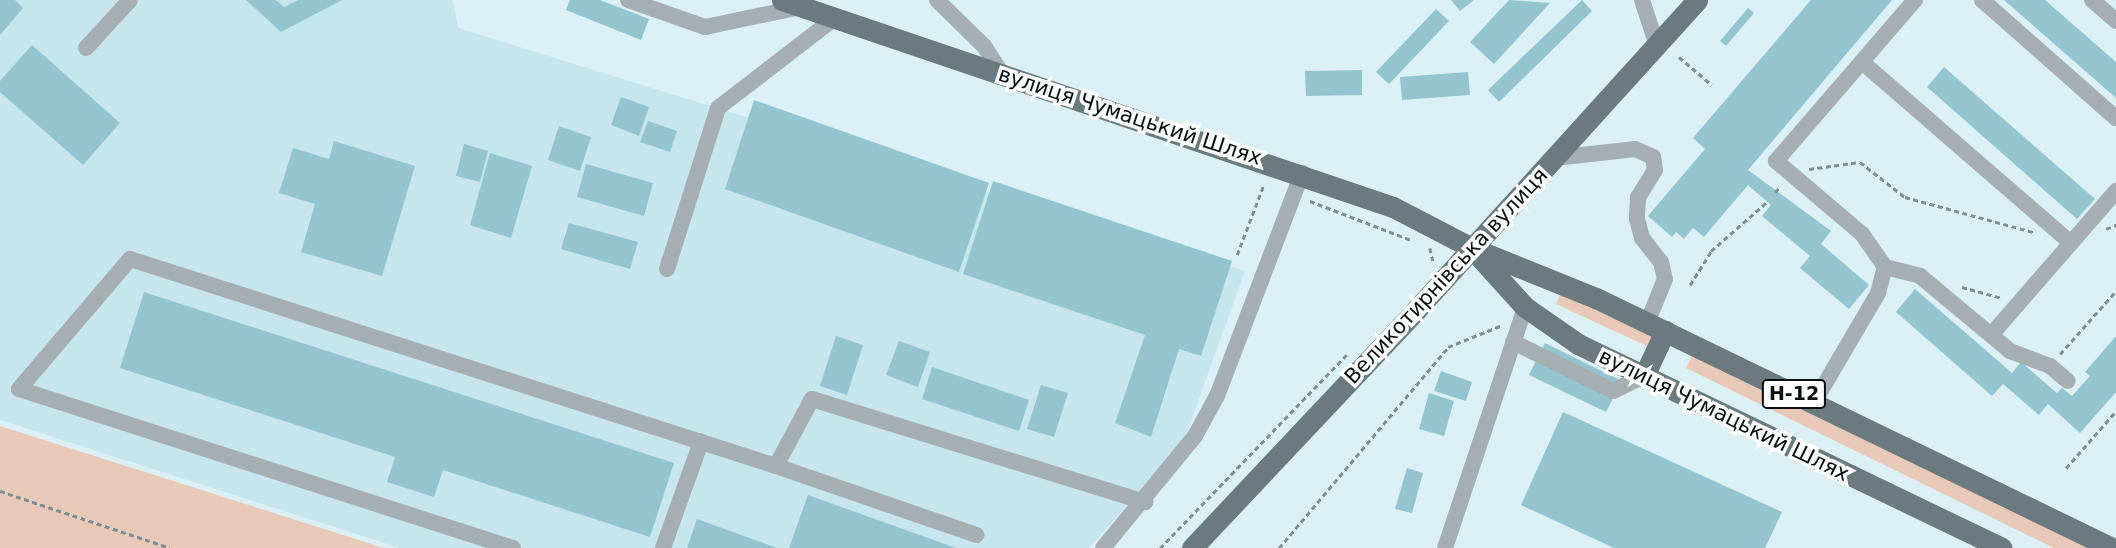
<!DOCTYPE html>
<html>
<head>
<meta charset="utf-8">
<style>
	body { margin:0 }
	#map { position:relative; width:2116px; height:548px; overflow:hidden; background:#daf0f5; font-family:"DejaVu Sans",sans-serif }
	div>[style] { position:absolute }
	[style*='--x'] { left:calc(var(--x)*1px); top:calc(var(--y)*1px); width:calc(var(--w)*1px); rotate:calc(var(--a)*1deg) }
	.built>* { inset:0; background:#c6e5ed }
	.green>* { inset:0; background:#e8c9b7 }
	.building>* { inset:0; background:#93c4d0 }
	.path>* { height:2.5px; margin-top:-1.25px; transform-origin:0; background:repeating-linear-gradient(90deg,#7e8e92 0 5px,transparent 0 8.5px) }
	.minor>* { height:16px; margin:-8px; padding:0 8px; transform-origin:8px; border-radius:8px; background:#a5aeb0 }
	.major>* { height:21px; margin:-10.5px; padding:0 10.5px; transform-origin:10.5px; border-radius:10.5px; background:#6a7a7f }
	span { translate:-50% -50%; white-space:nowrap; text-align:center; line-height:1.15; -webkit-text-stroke:7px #fff; paint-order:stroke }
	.shield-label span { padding:2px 5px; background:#fff; border:2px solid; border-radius:5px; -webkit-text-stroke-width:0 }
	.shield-label { font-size:19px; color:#080f11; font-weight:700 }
	.street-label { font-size:21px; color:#080f11 }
</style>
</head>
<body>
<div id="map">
	<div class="built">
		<div style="clip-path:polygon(0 0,453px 0,458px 28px,1245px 271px,1184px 440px,1089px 548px,400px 548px,0 420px)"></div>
	</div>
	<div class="green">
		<div style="clip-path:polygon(1561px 293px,1654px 336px,1649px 347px,1556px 304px)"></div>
		<div style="clip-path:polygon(1693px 354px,2089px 548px,2054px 548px,1686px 368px)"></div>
		<div style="clip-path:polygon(0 426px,384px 548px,0 548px)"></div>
	</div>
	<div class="building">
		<div style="clip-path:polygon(0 0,15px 0,23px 8px,0 35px)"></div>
		<div style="clip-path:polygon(246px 0,276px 0,284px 7px,298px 0,342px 0,281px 32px)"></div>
		<div style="clip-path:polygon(570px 0,600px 0,649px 19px,641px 40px,566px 10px)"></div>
		<div style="clip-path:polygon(1451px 0,1474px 0,1460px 11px)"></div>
		<div style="clip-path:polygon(1509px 0,1550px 3px,1494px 64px,1470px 42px)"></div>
		<div style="clip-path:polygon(1582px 0,1592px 11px,1499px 102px,1488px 90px)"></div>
		<div style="clip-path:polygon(1811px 0,1892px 0,1748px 170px,1831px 231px,1821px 244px,1869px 285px,1849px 309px,1800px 268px,1810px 256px,1762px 216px,1771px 205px,1748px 185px,1704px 237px,1693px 228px,1684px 239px,1676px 232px,1672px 237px,1648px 216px,1705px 149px,1693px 138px)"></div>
		<div style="clip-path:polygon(2004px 0,2045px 0,2116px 62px,2116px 98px)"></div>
		<div style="clip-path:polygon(1748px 8px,1754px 13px,1726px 46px,1720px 41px)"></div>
		<div style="clip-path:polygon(1436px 9px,1449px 21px,1389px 84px,1376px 72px)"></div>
		<div style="clip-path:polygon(32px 45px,120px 123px,83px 165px,0 92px,0 81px)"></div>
		<div style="clip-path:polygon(1944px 67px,2095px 199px,2077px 219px,1927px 87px)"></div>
		<div style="clip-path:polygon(1362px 70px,1362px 95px,1306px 96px,1305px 71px)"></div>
		<div style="clip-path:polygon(1468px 72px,1470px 95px,1402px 100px,1400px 77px)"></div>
		<div style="clip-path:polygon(621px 97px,649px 107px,639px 136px,611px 125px)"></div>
		<div style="clip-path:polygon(754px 100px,989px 183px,959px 272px,725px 189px)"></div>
		<div style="clip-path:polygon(648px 121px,677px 131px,670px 152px,640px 142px)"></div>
		<div style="clip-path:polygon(559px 126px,591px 137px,580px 171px,548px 160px)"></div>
		<div style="clip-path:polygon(334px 141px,415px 166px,382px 276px,301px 252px,315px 204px,279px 193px,293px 148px,329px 159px)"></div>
		<div style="clip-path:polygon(464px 144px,488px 151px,480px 182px,456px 176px)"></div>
		<div style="clip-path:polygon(490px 153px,532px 166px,511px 238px,470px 225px)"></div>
		<div style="clip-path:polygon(586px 164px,653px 183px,644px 216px,577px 197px)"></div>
		<div style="clip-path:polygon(993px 181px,1232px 261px,1201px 356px,1179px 349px,1151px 437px,1115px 423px,1145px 335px,963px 274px)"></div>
		<div style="clip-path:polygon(569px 223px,638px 242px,630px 269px,561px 249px)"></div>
		<div style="clip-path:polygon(1915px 289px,2012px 373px,2021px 362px,2057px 393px,2062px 388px,2072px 396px,2090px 376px,2085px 372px,2116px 336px,2116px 392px,2080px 433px,2048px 404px,2039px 415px,2003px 384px,1992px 396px,1896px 312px)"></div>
		<div style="clip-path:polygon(144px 292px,674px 463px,650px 537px,443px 470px,434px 497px,387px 482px,395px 457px,120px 368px)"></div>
		<div style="clip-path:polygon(836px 336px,863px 345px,847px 395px,820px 386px)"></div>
		<div style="clip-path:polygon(899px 341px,930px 352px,918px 387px,886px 375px)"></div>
		<div style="clip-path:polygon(1545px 343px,1622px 381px,1606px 412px,1529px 375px)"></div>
		<div style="clip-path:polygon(932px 367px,1029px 400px,1019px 431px,922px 399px)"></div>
		<div style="clip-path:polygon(1441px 371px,1472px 382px,1466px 401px,1434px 391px)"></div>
		<div style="clip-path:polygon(1041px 385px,1068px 393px,1054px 437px,1027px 429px)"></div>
		<div style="clip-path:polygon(1429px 393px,1454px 401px,1444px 436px,1419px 429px)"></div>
		<div style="clip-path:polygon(1563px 412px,1782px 512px,1765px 548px,1614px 548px,1521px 505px)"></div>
		<div style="clip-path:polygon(1407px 468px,1423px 473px,1412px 513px,1395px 509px)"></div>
		<div style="clip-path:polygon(808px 495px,956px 548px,789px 548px)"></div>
		<div style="clip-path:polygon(697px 519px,777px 548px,687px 548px)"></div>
	</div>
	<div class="path">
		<div style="--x:1679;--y:57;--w:43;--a:40.3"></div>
		<div style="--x:1809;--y:169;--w:51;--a:-7.8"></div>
		<div style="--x:1860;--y:162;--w:57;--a:37.9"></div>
		<div style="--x:1905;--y:197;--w:133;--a:15.3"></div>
		<div style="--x:1775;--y:192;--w:8;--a:-45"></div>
		<div style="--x:1310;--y:201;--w:108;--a:21.1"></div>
		<div style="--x:2106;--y:229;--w:11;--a:-22"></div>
		<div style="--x:1430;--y:248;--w:13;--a:77"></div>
		<div style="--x:1237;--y:255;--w:76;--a:-69.2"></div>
		<div style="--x:1690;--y:285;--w:40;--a:-58"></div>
		<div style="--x:1711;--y:251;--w:74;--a:-41.2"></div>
		<div style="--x:1962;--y:287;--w:41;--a:15.4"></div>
		<div style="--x:2060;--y:354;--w:84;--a:-48.4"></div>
		<div style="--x:2066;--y:468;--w:76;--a:-48.7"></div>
		<div style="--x:0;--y:491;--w:179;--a:18.5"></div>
		<div style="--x:1160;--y:548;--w:271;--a:-46"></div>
		<div style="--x:1279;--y:548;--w:263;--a:-49.9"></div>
		<div style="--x:1448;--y:347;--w:56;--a:-22"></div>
	</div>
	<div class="minor">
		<div style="--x:628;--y:0;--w:82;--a:19.3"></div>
		<div style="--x:705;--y:27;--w:98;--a:-11.8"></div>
		<div style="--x:937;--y:0;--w:66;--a:44.4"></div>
		<div style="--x:984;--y:46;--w:33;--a:57"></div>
		<div style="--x:1642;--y:0;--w:48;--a:71.9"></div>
		<div style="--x:1982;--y:0;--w:179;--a:41.4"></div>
		<div style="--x:2092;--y:0;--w:32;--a:41"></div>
		<div style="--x:86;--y:48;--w:65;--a:-47.5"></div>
		<div style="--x:1862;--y:62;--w:276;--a:40.9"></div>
		<div style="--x:1555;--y:158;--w:81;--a:-6.4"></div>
		<div style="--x:1635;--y:149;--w:20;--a:24"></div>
		<div style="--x:1653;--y:157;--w:13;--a:81"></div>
		<div style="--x:1655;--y:170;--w:32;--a:122"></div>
		<div style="--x:1638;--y:197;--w:22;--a:93"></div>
		<div style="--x:1637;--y:219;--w:20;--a:75"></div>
		<div style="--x:1642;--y:238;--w:31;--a:52"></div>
		<div style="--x:1661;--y:262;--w:17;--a:77"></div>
		<div style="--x:1665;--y:279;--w:48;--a:112.2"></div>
		<div style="--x:1885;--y:267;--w:36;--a:14"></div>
		<div style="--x:1920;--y:276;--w:117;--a:39.8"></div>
		<div style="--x:2010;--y:351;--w:43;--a:20.6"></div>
		<div style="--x:2050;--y:366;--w:23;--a:40"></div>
		<div style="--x:667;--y:269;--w:169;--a:-72.4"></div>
		<div style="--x:718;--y:108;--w:148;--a:-37.6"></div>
		<div style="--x:1991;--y:335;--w:191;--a:-49"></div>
		<div style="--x:1513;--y:342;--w:111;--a:26.1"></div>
		<div style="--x:1613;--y:391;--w:34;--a:-26"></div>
		<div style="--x:1813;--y:404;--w:129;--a:-59.6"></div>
		<div style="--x:1878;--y:293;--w:27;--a:-75"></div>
		<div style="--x:1885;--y:267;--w:40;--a:-124.9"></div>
		<div style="--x:1862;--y:234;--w:113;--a:-139.7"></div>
		<div style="--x:1776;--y:161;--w:213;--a:-49.2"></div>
		<div style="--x:776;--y:466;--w:212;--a:19"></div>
		<div style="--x:513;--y:548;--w:519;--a:-162.16"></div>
		<div style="--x:19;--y:389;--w:171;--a:-49.5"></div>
		<div style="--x:130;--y:259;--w:678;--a:17.77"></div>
		<div style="--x:776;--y:466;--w:76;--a:-61.8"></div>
		<div style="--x:812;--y:399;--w:349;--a:17.2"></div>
		<div style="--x:663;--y:548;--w:113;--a:-70.3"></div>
		<div style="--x:1103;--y:548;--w:145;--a:-50.6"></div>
		<div style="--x:1195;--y:436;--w:46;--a:-61.2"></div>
		<div style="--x:1217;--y:396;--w:239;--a:-69.1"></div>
		<div style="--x:1445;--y:548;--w:254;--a:-71.6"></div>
	</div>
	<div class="major">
		<div style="--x:782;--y:0;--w:645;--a:18.72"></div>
		<div style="--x:1393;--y:207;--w:89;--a:27.4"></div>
		<div style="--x:1472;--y:248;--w:134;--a:22"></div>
		<div style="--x:1596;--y:298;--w:573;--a:25.85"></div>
		<div style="--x:1476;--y:253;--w:73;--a:47.8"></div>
		<div style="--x:1525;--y:307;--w:65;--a:34.9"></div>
		<div style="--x:1578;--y:344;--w:470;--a:25.7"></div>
		<div style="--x:1644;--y:376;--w:50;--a:-65"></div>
		<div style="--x:1192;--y:548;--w:328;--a:-46.7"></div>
		<div style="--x:1417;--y:309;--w:417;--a:-47.8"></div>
	</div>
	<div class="shield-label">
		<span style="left:1794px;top:394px">Н-12</span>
	</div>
	<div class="street-label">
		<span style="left:1130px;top:116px;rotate:18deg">вулиця Чумацький Шлях</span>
		<span style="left:1446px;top:276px;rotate:-47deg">Великотирнівська вулиця</span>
		<span style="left:1724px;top:415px;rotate:26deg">вулиця Чумацький Шлях</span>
	</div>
</div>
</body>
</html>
